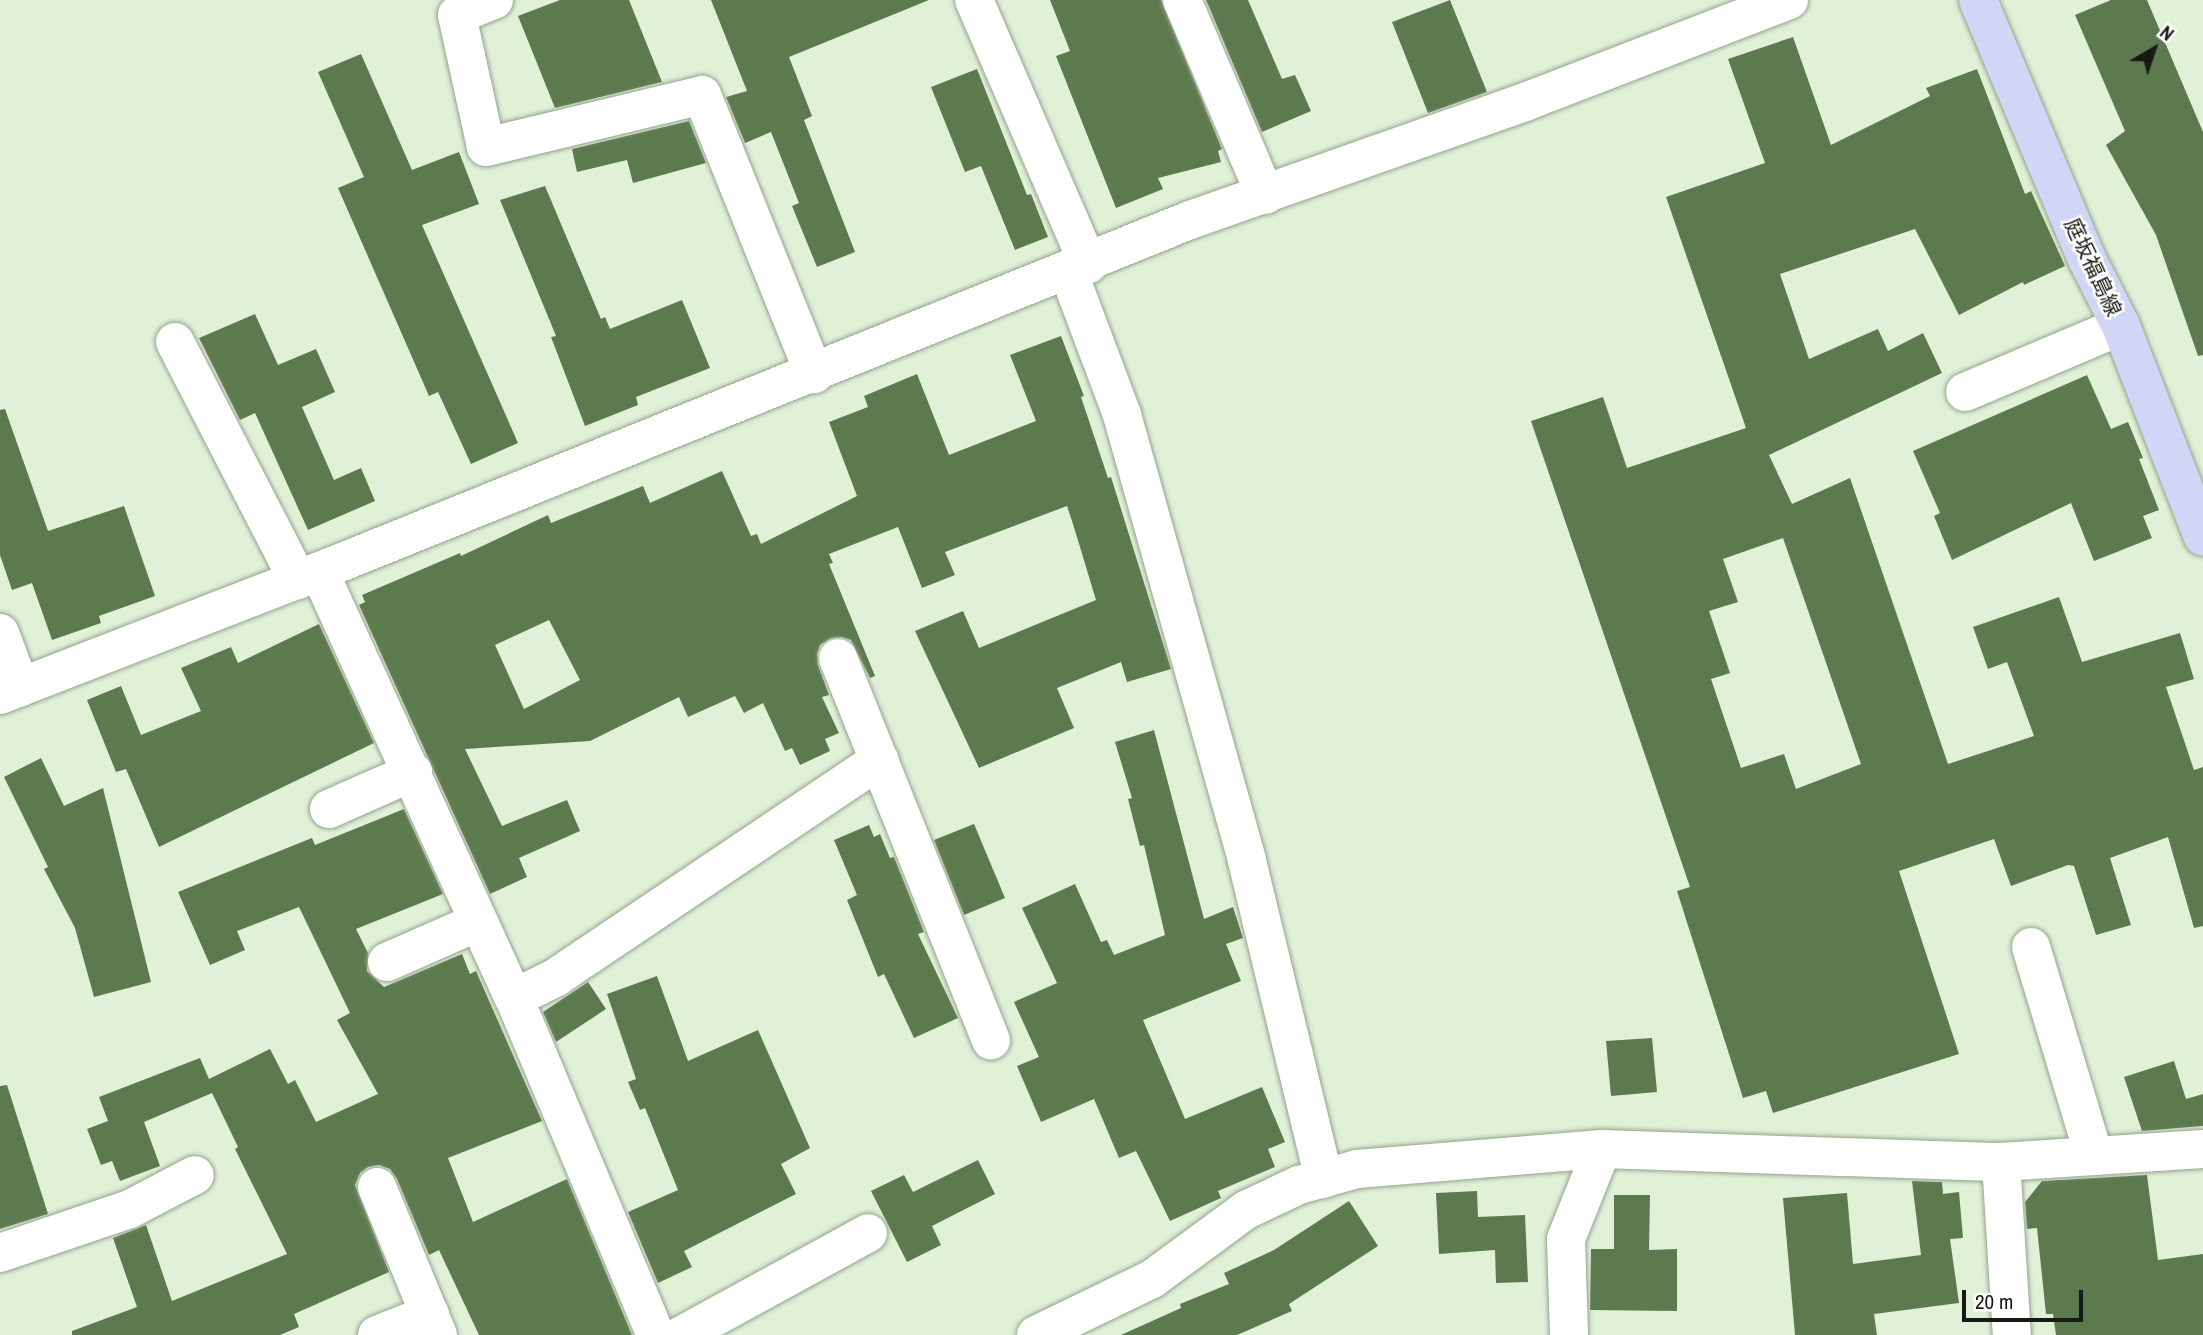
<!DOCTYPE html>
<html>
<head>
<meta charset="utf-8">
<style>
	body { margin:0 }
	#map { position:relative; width:2203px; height:1335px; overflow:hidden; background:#e0f1d8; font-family:"Archivo Narrow","Noto Sans JP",sans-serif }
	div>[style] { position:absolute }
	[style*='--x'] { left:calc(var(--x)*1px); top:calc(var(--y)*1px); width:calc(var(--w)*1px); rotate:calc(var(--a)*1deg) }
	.building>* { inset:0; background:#5d7a4f }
	.roads { filter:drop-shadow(0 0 2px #93a38c) drop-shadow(0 0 2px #93a38c) }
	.minor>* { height:38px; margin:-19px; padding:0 19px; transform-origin:19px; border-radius:19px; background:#fff }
	.major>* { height:38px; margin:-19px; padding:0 19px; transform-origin:19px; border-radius:19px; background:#d1d6f6 }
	span { translate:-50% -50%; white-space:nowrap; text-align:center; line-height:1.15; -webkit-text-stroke:5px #fff; paint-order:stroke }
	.street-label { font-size:21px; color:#151b12 }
	.north { position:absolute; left:2119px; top:14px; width:70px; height:70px; -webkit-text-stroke:5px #fff; paint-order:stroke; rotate:39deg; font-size:19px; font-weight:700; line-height:28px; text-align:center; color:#151b12 }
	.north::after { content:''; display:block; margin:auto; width:24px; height:32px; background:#151b12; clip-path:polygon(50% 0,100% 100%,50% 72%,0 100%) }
	.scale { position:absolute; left:1962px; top:1290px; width:121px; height:32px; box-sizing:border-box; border:4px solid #151b12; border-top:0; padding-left:9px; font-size:21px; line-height:24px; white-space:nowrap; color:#151b12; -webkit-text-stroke:5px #fff; paint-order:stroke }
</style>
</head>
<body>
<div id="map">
	<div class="building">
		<div style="clip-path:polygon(560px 0,629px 0,662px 82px,555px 108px,518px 16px)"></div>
		<div style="clip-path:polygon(711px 0,929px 0,789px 57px,812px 116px,804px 120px,855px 252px,817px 267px,792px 206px,799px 203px,771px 132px,745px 143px,726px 97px,747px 91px)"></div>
		<div style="clip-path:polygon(1050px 0,1161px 0,1222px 149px,1218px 151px,1221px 162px,1158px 178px,1163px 189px,1116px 208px,1056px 56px,1070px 51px)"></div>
		<div style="clip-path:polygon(1206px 0,1248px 0,1282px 79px,1295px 75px,1311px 111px,1262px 132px)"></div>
		<div style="clip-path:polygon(1450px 0,1487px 92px,1428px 113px,1392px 22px)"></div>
		<div style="clip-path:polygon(2111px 0,2147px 0,2203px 132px,2203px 355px,2198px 356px,2156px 235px,2106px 145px,2125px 131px,2075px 15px)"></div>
		<div style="clip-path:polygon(evenodd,1793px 37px,1831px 145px,1930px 96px,1926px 88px,1977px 69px,2025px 194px,2031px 191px,2065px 266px,2024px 285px,2023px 282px,1959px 315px,1915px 229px,1780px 274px,1809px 359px,1878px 329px,1888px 351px,1923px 333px,1942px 373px,1769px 455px,1792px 504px,1850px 478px,1948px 764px,2034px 736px,2007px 662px,1988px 669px,1973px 627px,2059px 597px,2082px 662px,2180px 633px,2194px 679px,2166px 687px,2194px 770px,2203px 767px,2203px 926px,2194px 928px,2168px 837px,2110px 858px,2131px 925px,2096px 935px,2074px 866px,2068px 865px,2011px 886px,1994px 839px,1899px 871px,1959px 1054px,1773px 1113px,1766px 1091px,1743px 1098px,1677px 891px,1690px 887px,1531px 421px,1603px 397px,1627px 468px,1746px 428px,1666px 197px,1765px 163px,1728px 59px,1793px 37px,1783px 538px,1861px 764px,1796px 789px,1784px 754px,1741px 768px,1711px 679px,1730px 673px,1709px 611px,1738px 602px,1723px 559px,1783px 538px)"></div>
		<div style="clip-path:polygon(361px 54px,412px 170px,459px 152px,479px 204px,422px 225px,518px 443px,471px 464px,438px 392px,429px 396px,338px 188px,364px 177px,318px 72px)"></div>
		<div style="clip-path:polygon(977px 69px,1027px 195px,1031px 194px,1048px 237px,1015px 250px,981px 166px,965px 172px,931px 87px)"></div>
		<div style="clip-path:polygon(689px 121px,706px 163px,633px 183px,627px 160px,577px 172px,572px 149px)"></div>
		<div style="clip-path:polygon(545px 186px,601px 319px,605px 317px,610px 329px,682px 300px,710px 368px,636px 397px,638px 405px,585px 426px,551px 337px,556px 336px,500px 200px)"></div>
		<div style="clip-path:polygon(255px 314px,278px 365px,316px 349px,335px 392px,302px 407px,334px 480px,361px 468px,375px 501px,308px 530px,255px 413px,240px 420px,199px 338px)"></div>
		<div style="clip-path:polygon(evenodd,1061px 336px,1084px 396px,1081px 397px,1108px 478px,1111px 477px,1171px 669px,1127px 682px,1121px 662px,1057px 688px,1074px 728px,979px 768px,915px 631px,963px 611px,979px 648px,1096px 600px,1073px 524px,1067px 506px,945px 552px,955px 575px,922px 588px,898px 527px,829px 554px,833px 563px,829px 564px,875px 676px,870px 678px,851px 640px,842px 637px,831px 638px,820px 645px,817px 654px,818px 665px,829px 695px,822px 697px,839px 733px,825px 739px,830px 751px,800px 765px,792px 748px,785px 751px,763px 703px,744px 713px,735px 696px,688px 717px,679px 697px,590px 741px,465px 749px,502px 826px,567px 800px,580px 831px,519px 858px,527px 877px,490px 894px,359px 605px,365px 602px,362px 595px,460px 553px,461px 556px,548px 515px,551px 523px,643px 486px,650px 503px,722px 471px,751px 536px,757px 534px,761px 544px,857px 496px,829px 422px,868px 407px,864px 396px,917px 374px,949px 455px,1036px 421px,1010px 355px,1061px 336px,549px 620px,580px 680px,524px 709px,495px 645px,549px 620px)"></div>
		<div style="clip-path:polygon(2087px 375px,2111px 429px,2128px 422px,2143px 458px,2139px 459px,2159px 510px,2143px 516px,2152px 538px,2094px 561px,2071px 503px,1952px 560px,1934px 516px,1940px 513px,1913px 451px)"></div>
		<div style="clip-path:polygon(5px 409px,48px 531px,124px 506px,155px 596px,99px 616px,101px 623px,52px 640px,32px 583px,12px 590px,0 555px,0 410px)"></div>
		<div style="clip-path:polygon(319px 624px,374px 743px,159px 847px,126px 769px,116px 772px,87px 700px,121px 686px,141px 735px,201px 711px,181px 668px,231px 647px,238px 663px)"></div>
		<div style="clip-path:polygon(1154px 730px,1204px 919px,1233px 907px,1243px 938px,1226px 944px,1241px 981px,1143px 1020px,1185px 1119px,1262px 1087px,1285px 1142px,1268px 1149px,1275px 1167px,1218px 1191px,1221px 1198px,1170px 1221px,1136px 1151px,1119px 1158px,1094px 1099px,1041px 1122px,1017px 1066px,1039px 1057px,1014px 1002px,1057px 983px,1022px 908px,1075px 884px,1101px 942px,1107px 940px,1114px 955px,1165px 935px,1144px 845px,1140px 846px,1128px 799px,1132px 798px,1115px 742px)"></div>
		<div style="clip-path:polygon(41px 758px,64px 806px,103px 788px,151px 982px,94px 997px,75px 928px,44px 869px,48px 867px,4px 777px)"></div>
		<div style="clip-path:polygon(404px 809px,443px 894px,356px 929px,368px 953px,367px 971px,384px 987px,462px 954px,470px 974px,476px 971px,542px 1121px,448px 1158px,473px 1222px,567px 1179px,632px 1335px,479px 1335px,439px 1250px,429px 1255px,397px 1179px,390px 1169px,379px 1165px,368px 1167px,360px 1173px,355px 1185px,389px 1272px,294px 1314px,299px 1327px,280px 1335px,72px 1335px,72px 1331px,137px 1307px,113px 1238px,146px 1225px,172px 1301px,287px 1254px,235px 1149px,238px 1147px,212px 1093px,144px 1122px,160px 1166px,120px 1181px,112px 1161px,101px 1165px,87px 1129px,108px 1121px,99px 1097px,200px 1058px,209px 1079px,270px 1049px,288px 1084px,295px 1080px,316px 1122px,378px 1094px,337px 1020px,350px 1013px,299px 907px,237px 931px,245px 950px,210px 965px,178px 892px,312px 838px,315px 845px)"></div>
		<div style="clip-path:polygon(974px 824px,1005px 898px,964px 915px,934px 840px)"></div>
		<div style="clip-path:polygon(869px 825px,874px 837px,880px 834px,890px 858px,894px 857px,924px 932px,918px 934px,958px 1018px,914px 1038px,884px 974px,878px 977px,847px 900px,857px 895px,834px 840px)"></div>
		<div style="clip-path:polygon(657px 976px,688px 1061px,758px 1030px,810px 1148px,781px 1164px,796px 1194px,684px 1251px,692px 1267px,658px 1283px,628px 1212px,678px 1190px,645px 1108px,640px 1110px,628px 1082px,636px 1079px,607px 994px)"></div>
		<div style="clip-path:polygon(588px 982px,606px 1009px,556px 1042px,543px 1012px)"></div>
		<div style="clip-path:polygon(1652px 1038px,1657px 1092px,1611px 1096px,1606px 1041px)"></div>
		<div style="clip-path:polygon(2174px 1061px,2186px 1099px,2203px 1094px,2203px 1126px,2142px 1131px,2124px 1077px)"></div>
		<div style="clip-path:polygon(7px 1085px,48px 1214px,0 1229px,0 1086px)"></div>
		<div style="clip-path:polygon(978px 1160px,995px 1194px,932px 1226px,941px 1245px,907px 1262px,871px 1191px,904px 1175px,913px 1192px)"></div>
		<div style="clip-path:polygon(2147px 1175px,2158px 1260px,2203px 1254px,2203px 1335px,2056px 1335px,2053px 1314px,2046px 1314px,2037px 1228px,2027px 1229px,2025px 1202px,2042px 1181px)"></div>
		<div style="clip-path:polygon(1912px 1181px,1942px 1182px,1943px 1194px,1959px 1192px,1963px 1238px,1950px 1239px,1959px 1303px,1874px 1314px,1877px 1335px,1795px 1335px,1783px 1198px,1847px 1193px,1853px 1264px,1921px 1255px)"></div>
		<div style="clip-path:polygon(1477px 1191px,1478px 1217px,1525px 1215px,1528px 1282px,1496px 1283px,1495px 1250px,1439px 1254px,1436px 1193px)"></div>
		<div style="clip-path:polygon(1614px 1195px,1650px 1195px,1649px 1250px,1677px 1249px,1677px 1311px,1590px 1310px,1591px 1249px,1614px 1249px)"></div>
		<div style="clip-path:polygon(1349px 1201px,1378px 1246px,1289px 1304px,1292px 1311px,1237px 1335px,1121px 1335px,1181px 1308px,1180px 1304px,1229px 1284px,1224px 1273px,1274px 1250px)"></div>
	</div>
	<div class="roads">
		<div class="minor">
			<div style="--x:494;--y:0;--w:40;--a:158"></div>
			<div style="--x:457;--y:15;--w:135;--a:77.6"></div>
			<div style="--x:486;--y:147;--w:222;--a:-13.5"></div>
			<div style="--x:702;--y:95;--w:301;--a:68.1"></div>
			<div style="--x:974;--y:0;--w:288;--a:66.6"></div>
			<div style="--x:1182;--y:0;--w:212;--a:66.9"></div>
			<div style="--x:1068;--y:271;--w:154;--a:69.4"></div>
			<div style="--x:1122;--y:415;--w:463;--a:74.3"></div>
			<div style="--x:1247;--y:861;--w:327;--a:76.4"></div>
			<div style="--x:175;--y:342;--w:268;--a:62.7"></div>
			<div style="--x:1965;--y:392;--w:169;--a:-22.9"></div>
			<div style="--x:319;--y:571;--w:469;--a:65.5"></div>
			<div style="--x:514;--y:998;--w:366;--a:67.2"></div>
			<div style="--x:0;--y:633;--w:58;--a:69.7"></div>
			<div style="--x:838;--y:658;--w:412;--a:68.2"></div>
			<div style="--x:0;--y:695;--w:327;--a:-21.2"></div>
			<div style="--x:305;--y:577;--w:954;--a:-21.97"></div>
			<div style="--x:1190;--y:220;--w:355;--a:-19.4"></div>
			<div style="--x:1525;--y:102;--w:283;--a:-21.1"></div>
			<div style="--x:329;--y:809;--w:92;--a:-23.8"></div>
			<div style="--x:2031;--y:947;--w:218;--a:73.2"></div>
			<div style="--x:387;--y:962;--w:99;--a:-23.7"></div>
			<div style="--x:514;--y:998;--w:46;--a:-26"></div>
			<div style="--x:555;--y:978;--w:391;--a:-33.9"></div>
			<div style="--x:2001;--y:1162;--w:173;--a:86.4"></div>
			<div style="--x:377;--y:1187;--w:160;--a:67.6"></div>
			<div style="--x:0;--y:1253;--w:137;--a:-18.7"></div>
			<div style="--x:130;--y:1209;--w:73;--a:-27.6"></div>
			<div style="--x:377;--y:1335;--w:57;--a:-21.6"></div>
			<div style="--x:682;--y:1335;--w:212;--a:-28.7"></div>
			<div style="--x:1036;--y:1335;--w:129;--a:-25.8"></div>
			<div style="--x:1152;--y:1279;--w:117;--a:-36.3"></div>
			<div style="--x:1246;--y:1210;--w:59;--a:-25.3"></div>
			<div style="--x:1299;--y:1185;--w:60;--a:-15.4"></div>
			<div style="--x:1357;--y:1169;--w:246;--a:-4.7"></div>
			<div style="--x:1602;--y:1149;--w:399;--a:1.9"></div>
			<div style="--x:2001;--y:1162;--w:202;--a:-3.7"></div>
			<div style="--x:1569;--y:1335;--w:96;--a:-91.8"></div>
			<div style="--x:1566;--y:1239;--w:97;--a:-68.2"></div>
		</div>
		<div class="major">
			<div style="--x:1978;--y:0;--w:281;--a:67.2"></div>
			<div style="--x:2087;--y:259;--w:75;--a:63.1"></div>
			<div style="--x:2121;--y:326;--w:226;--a:68.8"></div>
		</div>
	</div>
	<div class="street-label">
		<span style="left:2093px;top:267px;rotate:65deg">庭坂福島線</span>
	</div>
	<div class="north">N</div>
	<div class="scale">20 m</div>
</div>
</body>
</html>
